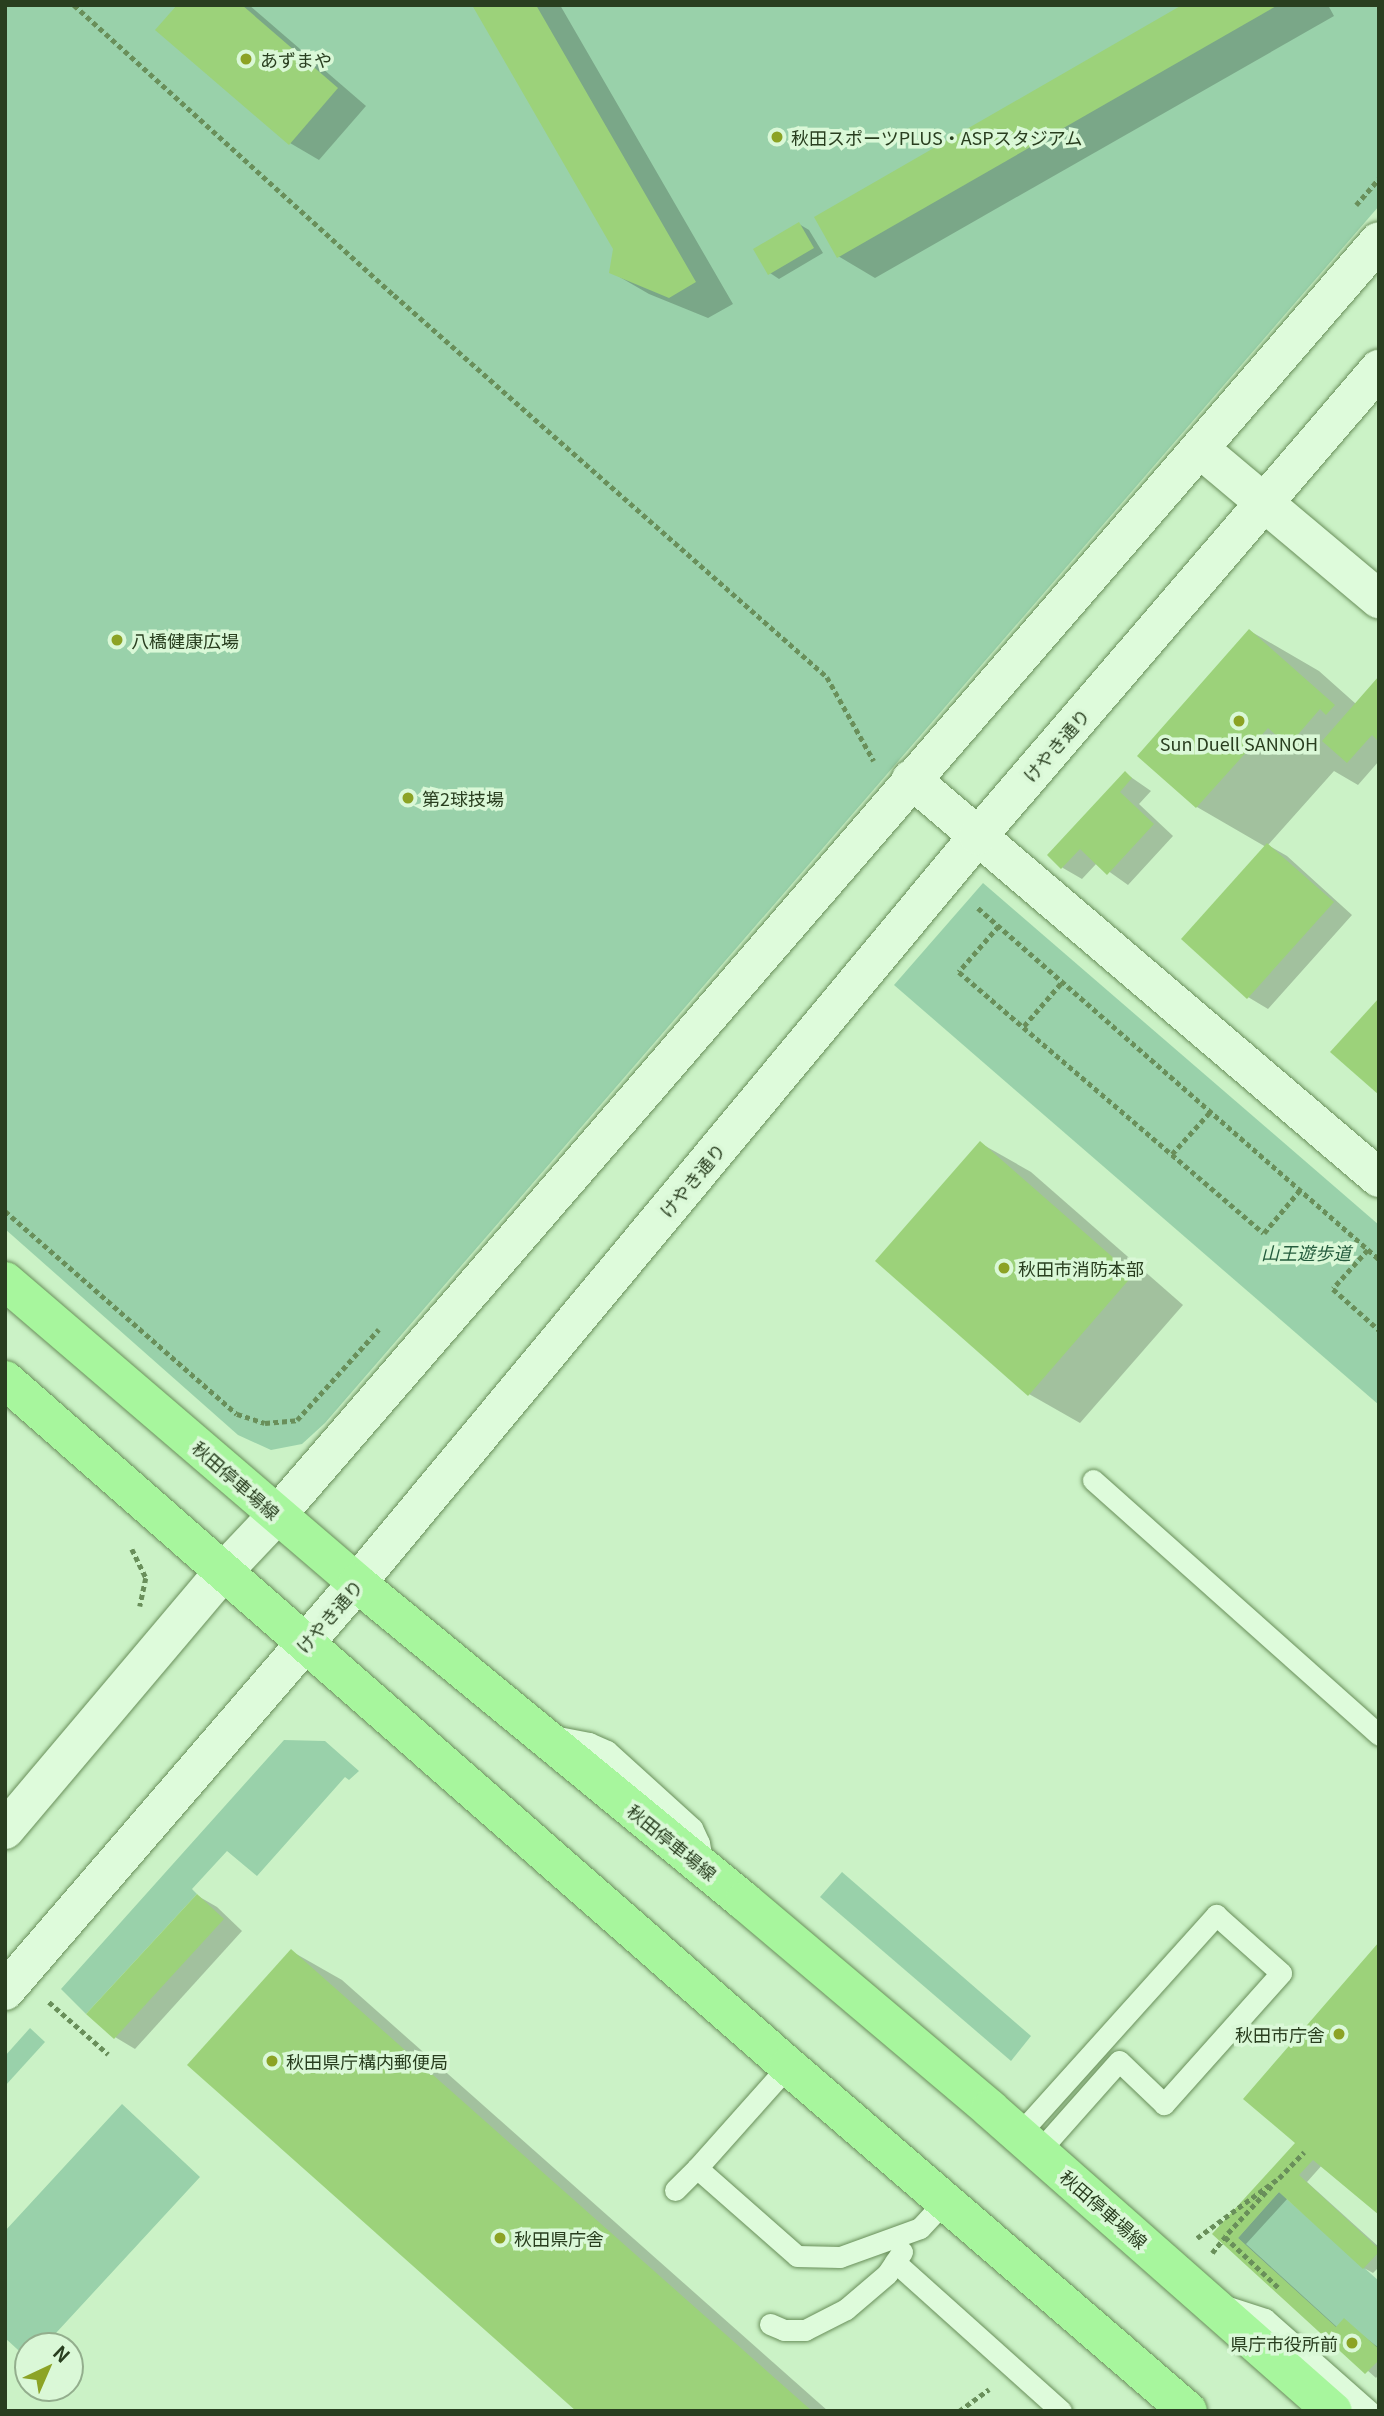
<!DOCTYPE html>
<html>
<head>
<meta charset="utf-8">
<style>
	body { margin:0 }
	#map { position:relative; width:1384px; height:2416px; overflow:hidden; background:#cbf2c6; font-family:Georgia,"Noto Sans JP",serif }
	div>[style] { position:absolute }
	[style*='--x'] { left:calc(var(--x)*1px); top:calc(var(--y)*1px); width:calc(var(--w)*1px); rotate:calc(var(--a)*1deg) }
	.green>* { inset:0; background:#99d1aa }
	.shadow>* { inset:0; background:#0003 }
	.building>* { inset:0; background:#9cd27a }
	.path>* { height:4.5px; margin-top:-2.25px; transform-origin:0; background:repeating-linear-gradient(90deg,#698f5a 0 5px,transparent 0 8.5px) }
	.roads { filter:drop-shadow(0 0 2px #698f5a) drop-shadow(0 0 2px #698f5a) }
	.lane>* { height:21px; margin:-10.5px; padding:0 10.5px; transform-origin:10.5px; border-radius:10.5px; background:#defbdb }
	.street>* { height:38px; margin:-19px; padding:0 19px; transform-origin:19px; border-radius:19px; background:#defbdb }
	.secondary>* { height:38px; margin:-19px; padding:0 19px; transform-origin:19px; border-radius:19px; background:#defbdb }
	.primary>* { height:38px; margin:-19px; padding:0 19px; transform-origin:19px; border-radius:19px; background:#a7f69d }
	.dots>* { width:19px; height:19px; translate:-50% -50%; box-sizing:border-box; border:4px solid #daf8d7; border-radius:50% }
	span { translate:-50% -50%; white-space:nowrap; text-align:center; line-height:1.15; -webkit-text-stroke:7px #daf8d7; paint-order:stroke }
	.poi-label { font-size:18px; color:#293e1f }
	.left { translate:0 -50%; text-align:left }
	.right { translate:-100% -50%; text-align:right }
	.street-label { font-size:18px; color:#293e1f }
	.park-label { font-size:18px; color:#245c3d; font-style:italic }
	.frame { position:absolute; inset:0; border:7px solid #293e1f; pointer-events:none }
	.north { position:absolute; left:14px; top:2332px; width:70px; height:70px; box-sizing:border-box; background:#daf8d7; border:2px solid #93ae8d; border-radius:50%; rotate:44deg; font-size:19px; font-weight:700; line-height:28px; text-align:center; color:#293e1f }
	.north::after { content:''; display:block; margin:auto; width:24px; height:32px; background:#8ca325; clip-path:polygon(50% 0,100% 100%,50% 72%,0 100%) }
</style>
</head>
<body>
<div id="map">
	<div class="green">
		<div style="clip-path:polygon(5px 5px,1379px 5px,1379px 206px,325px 1423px,302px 1444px,271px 1450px,238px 1435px,5px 1229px)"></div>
		<div style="clip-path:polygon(983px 883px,1379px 1225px,1379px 1405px,894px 985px)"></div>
		<div style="clip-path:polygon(284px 1740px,325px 1741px,359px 1771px,349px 1780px,345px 1777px,257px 1876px,227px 1851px,192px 1889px,197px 1894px,86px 2014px,61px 1989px)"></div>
		<div style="clip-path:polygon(842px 1872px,1031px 2036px,1011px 2061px,820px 1897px)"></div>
		<div style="clip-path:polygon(30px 2028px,45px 2042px,5px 2086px,5px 2056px)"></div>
		<div style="clip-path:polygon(122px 2104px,200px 2177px,44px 2346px,28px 2346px,28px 2359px,5px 2338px,5px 2231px)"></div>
		<div style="clip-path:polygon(1279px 2192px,1379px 2281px,1379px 2349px,1336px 2328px,1238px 2238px)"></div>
	</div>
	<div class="shadow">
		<div style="clip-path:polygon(179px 5px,249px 5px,366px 106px,319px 160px,290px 143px)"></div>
		<div style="clip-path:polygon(474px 5px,560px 5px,733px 304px,708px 318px,649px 294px,611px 272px,615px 248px)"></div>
		<div style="clip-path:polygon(1185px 5px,1328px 5px,1334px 16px,875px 278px,838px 256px)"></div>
		<div style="clip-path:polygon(799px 224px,809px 230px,823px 253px,779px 279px,770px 273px)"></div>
		<div style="clip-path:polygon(1250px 631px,1319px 671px,1356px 704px,1379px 679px,1379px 761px,1358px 785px,1334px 771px,1268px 845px,1287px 856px,1352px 915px,1268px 1009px,1248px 997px,1266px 847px,1197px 807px,1140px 756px)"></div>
		<div style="clip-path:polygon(1125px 773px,1151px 791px,1139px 804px,1173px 836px,1128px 885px,1097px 863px,1082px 879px,1063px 868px,1050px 855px)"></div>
		<div style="clip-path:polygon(980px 1143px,1031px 1172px,1183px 1305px,1080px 1423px,1029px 1394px)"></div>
		<div style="clip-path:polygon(198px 1896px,217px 1907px,242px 1931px,135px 2049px,115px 2037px)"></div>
		<div style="clip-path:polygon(291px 1951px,342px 1980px,828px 2411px,579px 2411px)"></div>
		<div style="clip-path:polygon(1295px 2145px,1323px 2164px,1307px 2182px,1379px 2247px,1379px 2267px,1373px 2273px,1364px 2268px,1288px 2198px,1246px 2244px,1338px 2328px,1344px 2321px,1379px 2348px,1379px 2374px,1376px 2378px,1214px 2234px)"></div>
	</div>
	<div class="building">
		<div style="clip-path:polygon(177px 5px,242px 5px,338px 88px,289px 145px,155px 30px)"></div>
		<div style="clip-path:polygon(472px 5px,536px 5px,696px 282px,669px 298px,609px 273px,613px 249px)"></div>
		<div style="clip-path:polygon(1182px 5px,1278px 5px,837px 258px,814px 217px)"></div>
		<div style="clip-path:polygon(799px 222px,814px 248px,768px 275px,753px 249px)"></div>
		<div style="clip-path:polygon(1249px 629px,1335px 705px,1326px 715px,1320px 709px,1288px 746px,1268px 728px,1196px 808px,1137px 756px)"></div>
		<div style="clip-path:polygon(1379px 676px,1379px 742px,1372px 735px,1347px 763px,1322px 741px)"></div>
		<div style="clip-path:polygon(1125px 771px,1132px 778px,1120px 792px,1154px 824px,1107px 875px,1080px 849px,1061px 869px,1047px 855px)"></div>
		<div style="clip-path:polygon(1267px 843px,1334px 902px,1247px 999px,1181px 939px)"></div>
		<div style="clip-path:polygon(1379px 998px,1379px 1095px,1330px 1052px)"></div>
		<div style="clip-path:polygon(980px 1141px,1133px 1275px,1028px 1396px,875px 1261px)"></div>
		<div style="clip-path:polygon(197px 1894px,224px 1919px,114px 2039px,86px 2014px)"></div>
		<div style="clip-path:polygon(1379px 1942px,1379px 2215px,1313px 2160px,1299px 2175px,1379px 2249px,1379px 2252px,1363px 2269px,1279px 2192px,1238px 2238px,1336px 2327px,1344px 2318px,1379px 2349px,1379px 2360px,1365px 2374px,1212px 2234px,1295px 2143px,1243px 2099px)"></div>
		<div style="clip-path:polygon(291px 1949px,812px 2411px,576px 2411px,187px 2065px)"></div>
	</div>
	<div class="path">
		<div style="--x:74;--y:5;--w:432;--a:42.2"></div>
		<div style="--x:394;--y:295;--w:577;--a:41.42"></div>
		<div style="--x:827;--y:677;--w:96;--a:60.8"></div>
		<div style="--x:1356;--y:205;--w:35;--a:-49"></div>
		<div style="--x:978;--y:908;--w:533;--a:41.2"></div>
		<div style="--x:999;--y:926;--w:61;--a:131"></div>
		<div style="--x:959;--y:972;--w:401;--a:40.6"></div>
		<div style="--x:1264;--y:1233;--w:56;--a:-50.1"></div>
		<div style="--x:1024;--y:1026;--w:58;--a:-49.2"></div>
		<div style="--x:1172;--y:1154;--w:57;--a:-47.9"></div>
		<div style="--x:5;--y:1211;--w:308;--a:41.2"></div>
		<div style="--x:237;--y:1414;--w:29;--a:18"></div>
		<div style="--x:265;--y:1423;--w:32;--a:-5"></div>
		<div style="--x:297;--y:1420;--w:122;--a:-48"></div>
		<div style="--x:1368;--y:1250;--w:52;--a:131.9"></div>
		<div style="--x:1333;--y:1289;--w:62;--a:41.7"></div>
		<div style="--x:132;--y:1549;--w:32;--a:64"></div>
		<div style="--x:146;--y:1578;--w:29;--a:102"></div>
		<div style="--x:49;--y:2002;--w:79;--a:41.4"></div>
		<div style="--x:1272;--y:2186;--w:69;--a:132.7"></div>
		<div style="--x:1225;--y:2237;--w:76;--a:43.4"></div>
		<div style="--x:1197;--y:2238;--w:102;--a:-36.2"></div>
		<div style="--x:1279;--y:2178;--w:36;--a:-46"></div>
		<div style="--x:1212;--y:2253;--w:21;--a:-51"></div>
		<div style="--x:959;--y:2411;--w:37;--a:-36"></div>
	</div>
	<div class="roads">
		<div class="lane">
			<div style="--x:1093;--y:1480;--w:383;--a:41.7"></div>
			<div style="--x:553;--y:1736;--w:37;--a:11"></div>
			<div style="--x:589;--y:1743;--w:20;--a:24"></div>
			<div style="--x:607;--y:1751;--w:115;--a:42.2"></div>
			<div style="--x:692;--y:1828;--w:17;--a:65"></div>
			<div style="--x:699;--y:1843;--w:22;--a:80"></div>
			<div style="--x:788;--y:2066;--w:137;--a:131.7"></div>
			<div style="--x:697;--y:2168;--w:133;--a:41.3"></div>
			<div style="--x:797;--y:2256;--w:43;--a:1.3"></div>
			<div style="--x:840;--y:2257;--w:85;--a:-19.9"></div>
			<div style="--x:920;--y:2228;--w:37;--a:-47"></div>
			<div style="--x:1019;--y:2134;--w:295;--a:-48"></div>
			<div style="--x:1216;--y:1915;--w:87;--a:41.7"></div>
			<div style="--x:1281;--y:1973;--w:176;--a:131.8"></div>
			<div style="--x:1164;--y:2104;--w:62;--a:-136.3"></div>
			<div style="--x:1119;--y:2061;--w:120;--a:131.6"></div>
			<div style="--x:675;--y:2190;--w:31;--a:-45"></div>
			<div style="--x:895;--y:2262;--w:223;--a:41.9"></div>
			<div style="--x:1228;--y:2307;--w:39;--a:18"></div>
			<div style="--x:1265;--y:2319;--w:139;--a:41.5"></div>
			<div style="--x:770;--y:2324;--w:15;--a:23"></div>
			<div style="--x:784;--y:2330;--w:21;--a:0"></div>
			<div style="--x:805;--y:2330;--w:46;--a:-27.1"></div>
			<div style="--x:846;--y:2309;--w:54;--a:-40.5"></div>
			<div style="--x:887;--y:2274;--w:27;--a:-56"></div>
		</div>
		<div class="street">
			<div style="--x:1200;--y:449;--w:234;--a:40"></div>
			<div style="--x:911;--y:779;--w:615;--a:40.45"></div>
		</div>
		<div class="secondary">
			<div style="--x:5;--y:1830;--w:339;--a:-49.8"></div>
			<div style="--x:224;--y:1571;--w:77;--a:-46.6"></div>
			<div style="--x:277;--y:1515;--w:1684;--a:-49.14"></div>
			<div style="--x:5;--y:1991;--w:539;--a:-49.21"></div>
			<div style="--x:357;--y:1583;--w:971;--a:-50.26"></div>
			<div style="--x:978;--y:836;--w:616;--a:-49.35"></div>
		</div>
		<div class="primary">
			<div style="--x:5;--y:1281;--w:464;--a:40.6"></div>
			<div style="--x:357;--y:1583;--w:501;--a:39.41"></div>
			<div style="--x:744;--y:1901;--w:322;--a:40.2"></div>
			<div style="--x:990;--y:2109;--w:457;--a:41.4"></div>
			<div style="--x:5;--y:1380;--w:1041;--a:41.22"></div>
			<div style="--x:788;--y:2066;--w:528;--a:40.78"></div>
		</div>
	</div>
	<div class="dots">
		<div style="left:246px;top:59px;background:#8ca325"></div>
		<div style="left:777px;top:137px;background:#8ca325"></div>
		<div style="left:117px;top:640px;background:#8ca325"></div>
		<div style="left:1239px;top:721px;background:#8ca325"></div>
		<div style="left:408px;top:798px;background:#8ca325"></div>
		<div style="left:1004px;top:1268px;background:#8ca325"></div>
		<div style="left:1339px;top:2034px;background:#8ca325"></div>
		<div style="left:272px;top:2061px;background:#8ca325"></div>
		<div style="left:500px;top:2238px;background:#8ca325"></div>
		<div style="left:1352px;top:2343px;background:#8ca325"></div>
	</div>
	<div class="poi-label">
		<span class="left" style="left:260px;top:59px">あずまや</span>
		<span class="left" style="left:791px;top:137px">秋田スポーツPLUS・ASPスタジアム</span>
		<span class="left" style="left:131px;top:640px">八橋健康広場</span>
		<span style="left:1239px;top:743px">Sun Duell SANNOH</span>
		<span class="left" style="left:422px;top:798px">第2球技場</span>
		<span class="left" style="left:1018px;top:1268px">秋田市消防本部</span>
		<span class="right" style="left:1325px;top:2034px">秋田市庁舎</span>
		<span class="left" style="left:286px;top:2061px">秋田県庁構内郵便局</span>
		<span class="left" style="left:514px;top:2238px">秋田県庁舎</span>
		<span class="right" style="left:1338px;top:2343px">県庁市役所前</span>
	</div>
	<div class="street-label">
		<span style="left:1056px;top:745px;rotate:-49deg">けやき通り</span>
		<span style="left:692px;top:1180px;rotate:-50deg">けやき通り</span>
		<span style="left:236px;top:1480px;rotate:41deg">秋田停車場線</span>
		<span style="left:329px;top:1616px;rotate:-49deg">けやき通り</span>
		<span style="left:672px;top:1842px;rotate:39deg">秋田停車場線</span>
		<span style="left:1104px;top:2209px;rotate:41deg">秋田停車場線</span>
	</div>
	<div class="park-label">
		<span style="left:1306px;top:1252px">山王遊歩道</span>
	</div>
	<div class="frame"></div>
	<div class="north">N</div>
</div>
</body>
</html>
